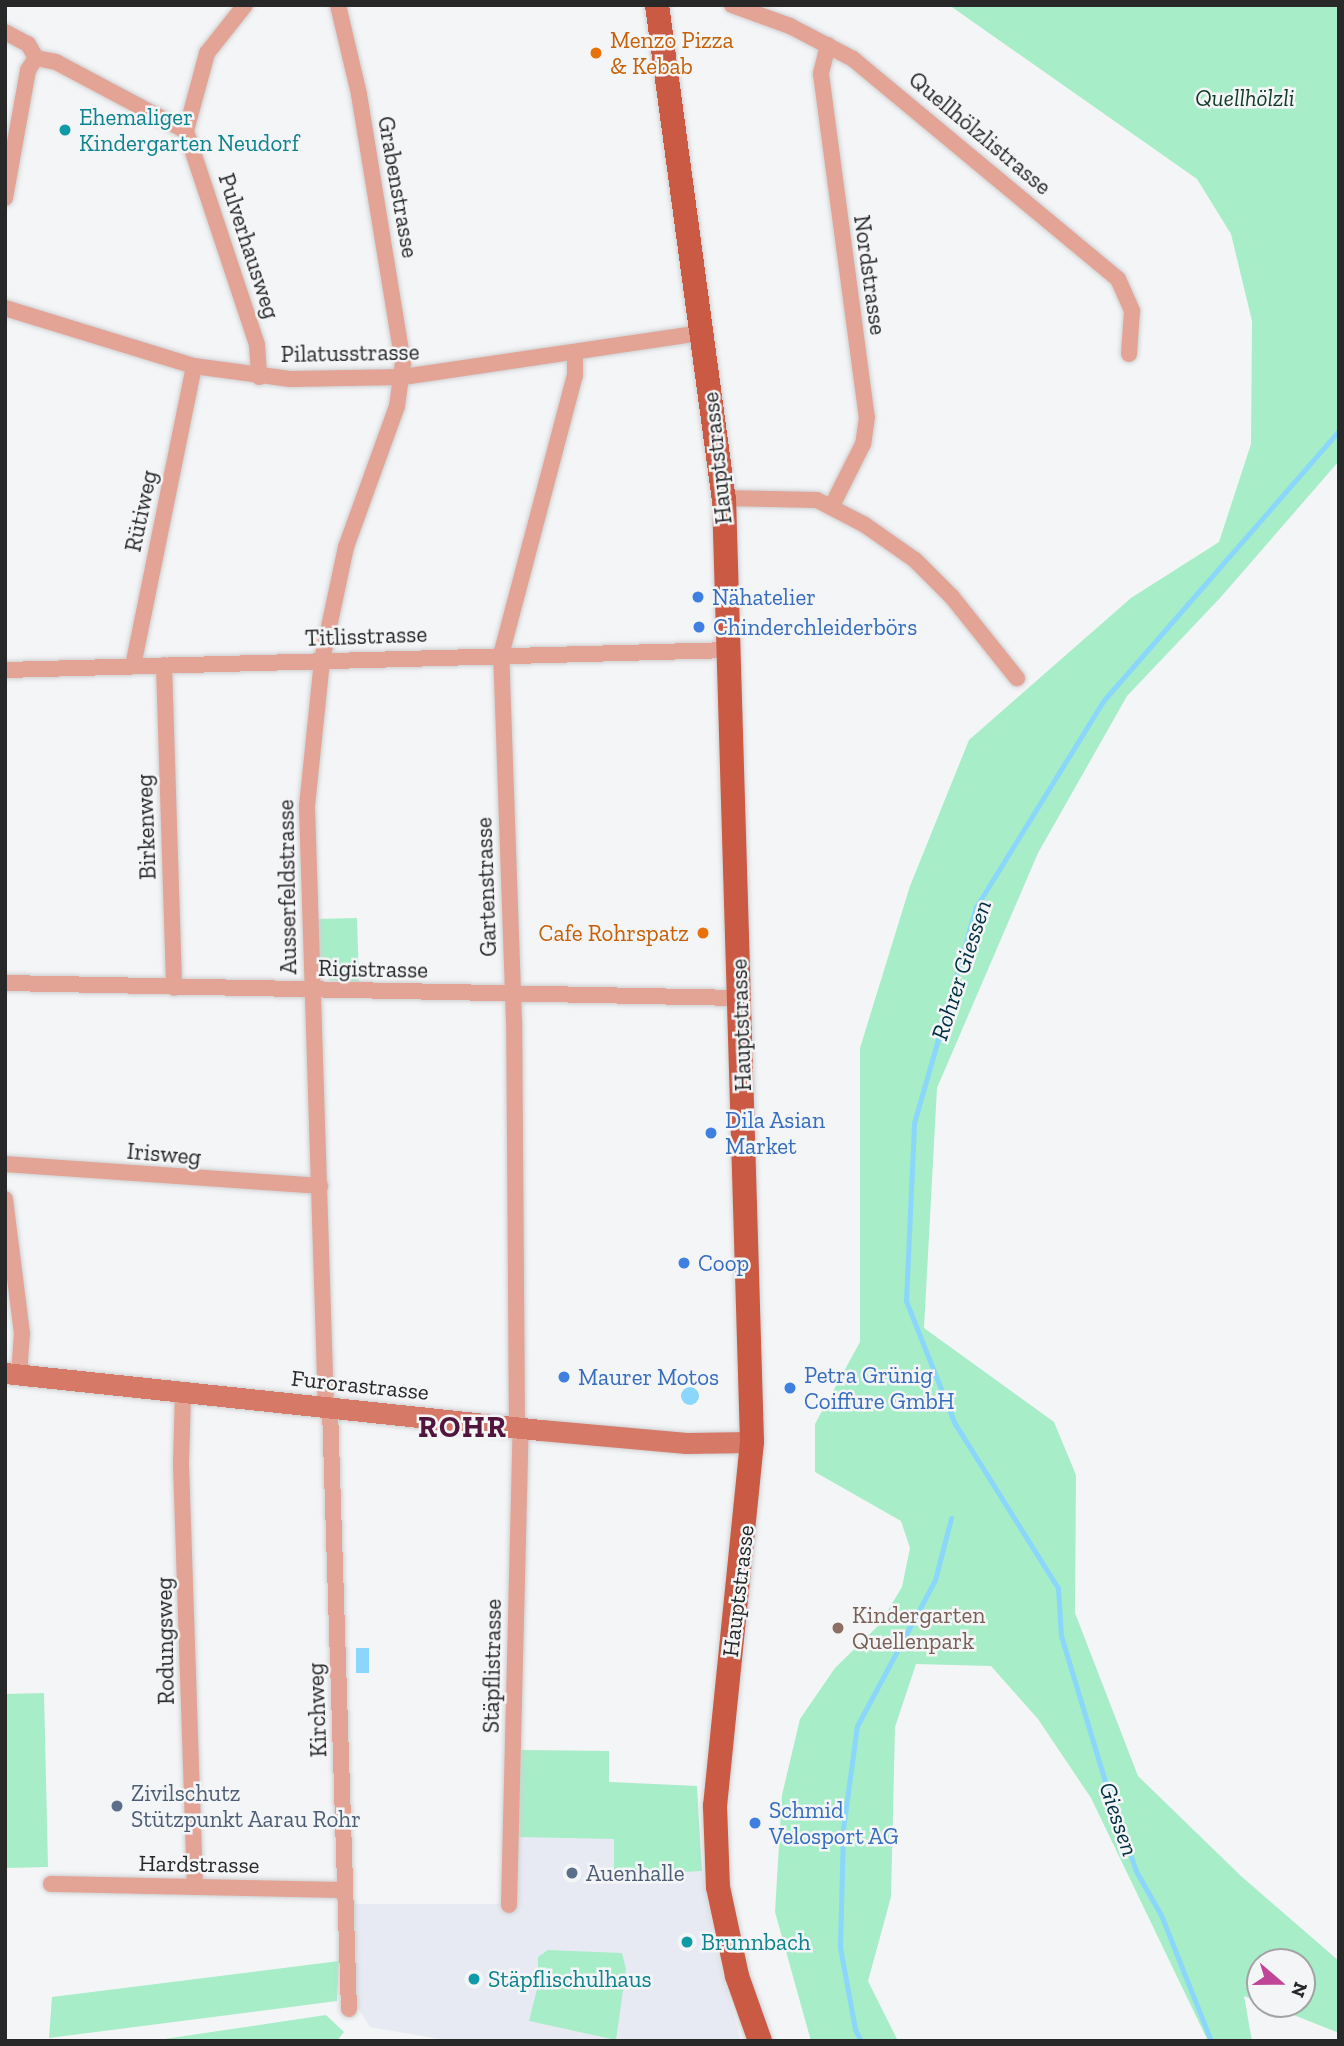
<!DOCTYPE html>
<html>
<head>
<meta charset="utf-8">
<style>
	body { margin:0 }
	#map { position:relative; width:1344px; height:2046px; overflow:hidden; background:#f4f5f7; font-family:"Zilla Slab",serif }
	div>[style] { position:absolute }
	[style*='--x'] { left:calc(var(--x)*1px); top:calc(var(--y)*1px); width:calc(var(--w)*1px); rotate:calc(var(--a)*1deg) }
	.built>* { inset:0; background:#e8eaf3 }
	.green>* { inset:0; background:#a7edc8 }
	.water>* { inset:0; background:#8ad7fb }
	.round { border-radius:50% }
	.stream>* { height:5px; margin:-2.5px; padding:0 2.5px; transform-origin:2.5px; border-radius:2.5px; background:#8ad7fb }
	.roads { filter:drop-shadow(0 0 2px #cfd0d2) drop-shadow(0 0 2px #cfd0d2) }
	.minor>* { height:16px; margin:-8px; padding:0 8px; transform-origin:8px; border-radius:8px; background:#e3a496 }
	.secondary>* { height:21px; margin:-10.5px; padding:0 10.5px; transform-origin:10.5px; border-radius:10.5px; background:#d67a67 }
	.primary>* { height:24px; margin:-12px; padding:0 12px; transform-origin:12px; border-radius:12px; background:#ca5a43 }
	.dots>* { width:19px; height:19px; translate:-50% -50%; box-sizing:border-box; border:4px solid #f4f5f7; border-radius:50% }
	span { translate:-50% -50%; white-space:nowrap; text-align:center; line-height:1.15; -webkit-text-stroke:5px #f4f5f7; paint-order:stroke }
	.food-label { font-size:23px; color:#c56008 }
	.left { translate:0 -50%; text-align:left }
	.right { translate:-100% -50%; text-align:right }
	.park-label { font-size:23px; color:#0f3a27; font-style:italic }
	.culture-label { font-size:23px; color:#0d838f }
	.street-label { font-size:23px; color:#282829 }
	.shop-label { font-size:23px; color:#366cbe }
	.education-label { font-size:23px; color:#785e54 }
	.service-label { font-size:23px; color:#4e5e75 }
	.water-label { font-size:24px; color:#002f41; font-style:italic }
	.district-label { font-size:30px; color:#51163d; font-weight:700; letter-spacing:2px }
	.frame { position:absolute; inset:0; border:7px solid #282829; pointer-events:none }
	.north { position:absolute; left:1246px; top:1948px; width:70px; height:70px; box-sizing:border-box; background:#f4f5f7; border:2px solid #a2a3a5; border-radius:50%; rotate:110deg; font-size:19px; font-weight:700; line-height:28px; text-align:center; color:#282829 }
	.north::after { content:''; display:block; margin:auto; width:24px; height:32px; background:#c04596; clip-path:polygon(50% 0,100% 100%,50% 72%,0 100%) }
</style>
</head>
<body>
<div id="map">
	<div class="built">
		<div style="clip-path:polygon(519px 1750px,609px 1751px,609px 1782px,697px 1786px,696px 1829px,714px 1943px,741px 2041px,451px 2041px,370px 2027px,357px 2007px,353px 1904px,515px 1904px)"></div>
	</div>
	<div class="green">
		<div style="clip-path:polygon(949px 5px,1339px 5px,1339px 461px,1220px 598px,1127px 696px,1038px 853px,937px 1088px,924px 1328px,1054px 1422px,1076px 1475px,1075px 1613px,1138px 1776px,1241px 1876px,1339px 1961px,1339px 2033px,1266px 2004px,1302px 2004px,1302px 1962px,1260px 1962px,1260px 2002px,1244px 1996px,1252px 2041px,1208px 2041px,1091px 1798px,1038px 1719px,991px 1666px,916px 1664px,895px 1727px,891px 1897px,868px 1981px,898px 2041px,811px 2041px,775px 1912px,782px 1795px,800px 1719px,835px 1668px,879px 1625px,902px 1587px,910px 1548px,901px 1521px,815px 1472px,815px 1424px,860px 1342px,860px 1048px,910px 886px,969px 740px,1131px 598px,1219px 542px,1251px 444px,1252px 321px,1231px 234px,1197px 179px)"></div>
		<div style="clip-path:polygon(357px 918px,359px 983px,330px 980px,318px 964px,316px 919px)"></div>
		<div style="clip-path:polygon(44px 1693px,48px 1867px,5px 1868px,5px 1694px)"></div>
		<div style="clip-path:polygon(519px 1750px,609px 1751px,609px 1782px,697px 1786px,702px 1871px,614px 1876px,614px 1839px,517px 1837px)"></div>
		<div style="clip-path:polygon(548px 1950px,622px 1953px,626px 1969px,616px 2040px,529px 2021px,538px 1985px,538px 1957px)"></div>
		<div style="clip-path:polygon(339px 1961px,337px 2001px,49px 2038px,52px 1997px)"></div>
		<div style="clip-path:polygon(326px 2015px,344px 2032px,337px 2041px,151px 2041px)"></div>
	</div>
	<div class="water">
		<div class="round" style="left:681px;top:1387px;width:18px;height:18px"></div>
		<div style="clip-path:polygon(356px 1648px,369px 1648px,369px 1673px,356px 1673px)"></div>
	</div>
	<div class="stream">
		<div style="--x:861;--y:2041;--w:13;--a:-117"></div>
		<div style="--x:855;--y:2029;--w:83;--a:-100.4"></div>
		<div style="--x:840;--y:1947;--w:118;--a:-88.5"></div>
		<div style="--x:843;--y:1829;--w:104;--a:-82.3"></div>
		<div style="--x:857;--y:1726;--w:166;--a:-61.9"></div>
		<div style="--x:935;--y:1580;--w:64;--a:-75.5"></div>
		<div style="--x:1211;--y:2041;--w:136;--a:-111.6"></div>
		<div style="--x:1161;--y:1915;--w:51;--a:-119.6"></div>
		<div style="--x:1136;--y:1871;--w:98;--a:-109"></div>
		<div style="--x:1104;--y:1778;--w:148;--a:-106.8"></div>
		<div style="--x:1061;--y:1636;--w:48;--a:-93.6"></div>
		<div style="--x:1058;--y:1588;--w:194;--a:-122.1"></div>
		<div style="--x:955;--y:1424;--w:132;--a:-111.7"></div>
		<div style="--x:906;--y:1301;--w:178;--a:-87.4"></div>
		<div style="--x:914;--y:1123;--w:225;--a:-74"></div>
		<div style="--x:976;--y:907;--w:243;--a:-58.3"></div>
		<div style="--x:1104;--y:700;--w:357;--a:-48.9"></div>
	</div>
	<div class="roads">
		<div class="minor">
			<div style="--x:732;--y:5;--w:62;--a:19.9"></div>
			<div style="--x:790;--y:26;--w:71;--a:27.6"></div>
			<div style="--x:853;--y:59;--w:344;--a:39.7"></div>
			<div style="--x:1118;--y:279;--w:35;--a:66"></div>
			<div style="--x:1132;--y:311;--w:43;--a:94"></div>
			<div style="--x:5;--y:32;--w:26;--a:28"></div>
			<div style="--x:28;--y:44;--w:16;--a:60"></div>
			<div style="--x:36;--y:58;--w:20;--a:11"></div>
			<div style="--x:56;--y:62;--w:147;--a:28"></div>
			<div style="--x:186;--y:131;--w:225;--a:71.6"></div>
			<div style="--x:257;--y:345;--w:32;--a:86"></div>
			<div style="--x:828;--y:45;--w:30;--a:104"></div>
			<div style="--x:821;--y:74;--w:346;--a:82.4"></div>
			<div style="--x:867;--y:417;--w:27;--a:98"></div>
			<div style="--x:863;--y:444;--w:69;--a:116.6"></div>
			<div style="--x:186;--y:131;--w:81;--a:-74.9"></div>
			<div style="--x:207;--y:53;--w:61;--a:-51.6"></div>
			<div style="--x:5;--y:198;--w:130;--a:-79.8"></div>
			<div style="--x:28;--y:70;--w:14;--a:-56"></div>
			<div style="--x:5;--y:308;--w:198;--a:17.1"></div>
			<div style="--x:194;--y:366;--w:97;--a:7.7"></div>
			<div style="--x:290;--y:379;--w:113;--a:-1"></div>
			<div style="--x:403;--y:377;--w:302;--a:-8.4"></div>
			<div style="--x:724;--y:498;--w:93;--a:1.2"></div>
			<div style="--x:817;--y:500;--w:54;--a:27.5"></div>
			<div style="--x:865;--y:525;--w:61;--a:35"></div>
			<div style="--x:915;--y:560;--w:52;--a:45"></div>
			<div style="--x:952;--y:597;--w:104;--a:51.3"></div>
			<div style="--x:164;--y:665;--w:323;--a:88.2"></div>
			<div style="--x:133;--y:666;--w:306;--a:-78.5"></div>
			<div style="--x:5;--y:670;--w:723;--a:-1.58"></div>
			<div style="--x:5;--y:983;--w:735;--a:1.17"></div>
			<div style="--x:5;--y:1164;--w:316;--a:4"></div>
			<div style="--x:5;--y:1199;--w:135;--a:82.8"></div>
			<div style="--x:22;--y:1333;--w:42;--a:94.1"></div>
			<div style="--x:183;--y:1395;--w:69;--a:91.7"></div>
			<div style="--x:181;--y:1464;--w:423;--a:88.1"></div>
			<div style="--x:326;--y:1408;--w:602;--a:-91.81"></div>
			<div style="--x:307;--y:806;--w:147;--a:-84.1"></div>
			<div style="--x:322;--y:660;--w:116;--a:-78"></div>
			<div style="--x:346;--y:547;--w:150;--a:-70.1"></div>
			<div style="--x:397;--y:406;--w:43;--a:-82.1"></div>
			<div style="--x:403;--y:363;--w:273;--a:-99.3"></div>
			<div style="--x:359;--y:94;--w:91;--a:-103.3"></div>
			<div style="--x:330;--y:1409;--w:600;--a:88.19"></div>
			<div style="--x:517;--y:1427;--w:406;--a:-90.4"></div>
			<div style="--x:514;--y:1021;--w:366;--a:-92"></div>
			<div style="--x:501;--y:655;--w:290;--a:-75.2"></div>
			<div style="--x:575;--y:375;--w:21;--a:-90"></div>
			<div style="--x:51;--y:1884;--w:294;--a:1.2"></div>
			<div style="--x:509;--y:1905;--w:477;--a:-88.6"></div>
		</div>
		<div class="secondary">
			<div style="--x:5;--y:1373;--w:539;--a:6.07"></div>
			<div style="--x:541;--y:1430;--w:146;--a:5.1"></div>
			<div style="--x:686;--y:1443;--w:66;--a:-0.9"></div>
		</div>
		<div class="primary">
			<div style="--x:657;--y:5;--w:498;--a:82.3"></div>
			<div style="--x:724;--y:498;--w:944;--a:88.3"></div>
			<div style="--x:752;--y:1442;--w:366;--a:95.8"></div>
			<div style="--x:715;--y:1806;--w:81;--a:87.9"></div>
			<div style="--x:718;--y:1887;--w:91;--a:77.9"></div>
			<div style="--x:737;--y:1976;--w:69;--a:70.5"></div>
		</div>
	</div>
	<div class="dots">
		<div style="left:596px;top:53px;background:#e8710a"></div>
		<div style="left:65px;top:130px;background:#0f9aa8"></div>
		<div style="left:698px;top:597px;background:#3f7fe0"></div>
		<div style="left:699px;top:627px;background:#3f7fe0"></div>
		<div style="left:703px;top:933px;background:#e8710a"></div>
		<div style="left:711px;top:1133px;background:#3f7fe0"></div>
		<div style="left:684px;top:1263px;background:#3f7fe0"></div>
		<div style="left:564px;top:1377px;background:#3f7fe0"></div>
		<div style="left:790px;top:1388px;background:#3f7fe0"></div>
		<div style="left:838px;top:1628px;background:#8d6e63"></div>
		<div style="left:117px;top:1806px;background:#5c6f8a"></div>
		<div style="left:755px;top:1823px;background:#3f7fe0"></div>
		<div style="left:572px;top:1873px;background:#5c6f8a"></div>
		<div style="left:687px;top:1942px;background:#0f9aa8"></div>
		<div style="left:474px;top:1979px;background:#0f9aa8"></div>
	</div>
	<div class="food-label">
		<span class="left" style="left:610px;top:53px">Menzo Pizza<br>&amp; Kebab</span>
		<span class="right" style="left:689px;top:933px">Cafe Rohrspatz</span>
	</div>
	<div class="park-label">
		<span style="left:1245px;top:98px">Quellhölzli</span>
	</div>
	<div class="culture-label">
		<span class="left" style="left:79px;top:130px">Ehemaliger<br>Kindergarten Neudorf</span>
		<span class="left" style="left:701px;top:1942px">Brunnbach</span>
		<span class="left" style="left:488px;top:1979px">Stäpflischulhaus</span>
	</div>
	<div class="street-label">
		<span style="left:980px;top:133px;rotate:40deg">Quellhölzlistrasse</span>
		<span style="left:398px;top:187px;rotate:80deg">Grabenstrasse</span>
		<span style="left:249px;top:246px;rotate:72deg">Pulverhausweg</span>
		<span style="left:870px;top:275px;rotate:82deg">Nordstrasse</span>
		<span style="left:350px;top:353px;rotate:-1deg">Pilatusstrasse</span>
		<span style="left:717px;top:458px;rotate:-96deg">Hauptstrasse</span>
		<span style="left:141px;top:511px;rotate:-78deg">Rütiweg</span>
		<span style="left:366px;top:636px;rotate:-2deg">Titlisstrasse</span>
		<span style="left:146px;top:827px;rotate:-92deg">Birkenweg</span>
		<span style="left:287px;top:887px;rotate:-91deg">Ausserfeldstrasse</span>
		<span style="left:486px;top:887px;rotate:-92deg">Gartenstrasse</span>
		<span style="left:373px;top:969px;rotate:1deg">Rigistrasse</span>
		<span style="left:741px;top:1025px;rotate:-92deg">Hauptstrasse</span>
		<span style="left:164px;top:1154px;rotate:5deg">Irisweg</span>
		<span style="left:360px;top:1385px;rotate:6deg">Furorastrasse</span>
		<span style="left:738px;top:1591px;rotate:-83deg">Hauptstrasse</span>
		<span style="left:165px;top:1641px;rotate:-91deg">Rodungsweg</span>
		<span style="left:492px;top:1666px;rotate:-89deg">Stäpflistrasse</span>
		<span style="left:317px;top:1710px;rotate:-92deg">Kirchweg</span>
		<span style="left:199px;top:1864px;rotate:1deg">Hardstrasse</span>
	</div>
	<div class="shop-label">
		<span class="left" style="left:712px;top:597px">Nähatelier</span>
		<span class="left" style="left:713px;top:627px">Chinderchleiderbörs</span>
		<span class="left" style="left:725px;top:1133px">Dila Asian<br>Market</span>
		<span class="left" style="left:698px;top:1263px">Coop</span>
		<span class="left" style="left:804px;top:1388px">Petra Grünig<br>Coiffure GmbH</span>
		<span class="left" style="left:578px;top:1377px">Maurer Motos</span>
		<span class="left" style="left:769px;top:1823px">Schmid<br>Velosport AG</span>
	</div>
	<div class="education-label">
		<span class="left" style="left:852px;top:1628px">Kindergarten<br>Quellenpark</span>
	</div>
	<div class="service-label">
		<span class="left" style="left:131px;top:1806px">Zivilschutz<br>Stützpunkt Aarau Rohr</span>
		<span class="left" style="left:586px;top:1873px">Auenhalle</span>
	</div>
	<div class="water-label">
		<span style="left:961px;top:970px;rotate:-72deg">Rohrer Giessen</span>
		<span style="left:1119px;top:1819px;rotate:71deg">Giessen</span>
	</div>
	<div class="district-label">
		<span style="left:463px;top:1427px">ROHR</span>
	</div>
	<div class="frame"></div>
	<div class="north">N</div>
</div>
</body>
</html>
